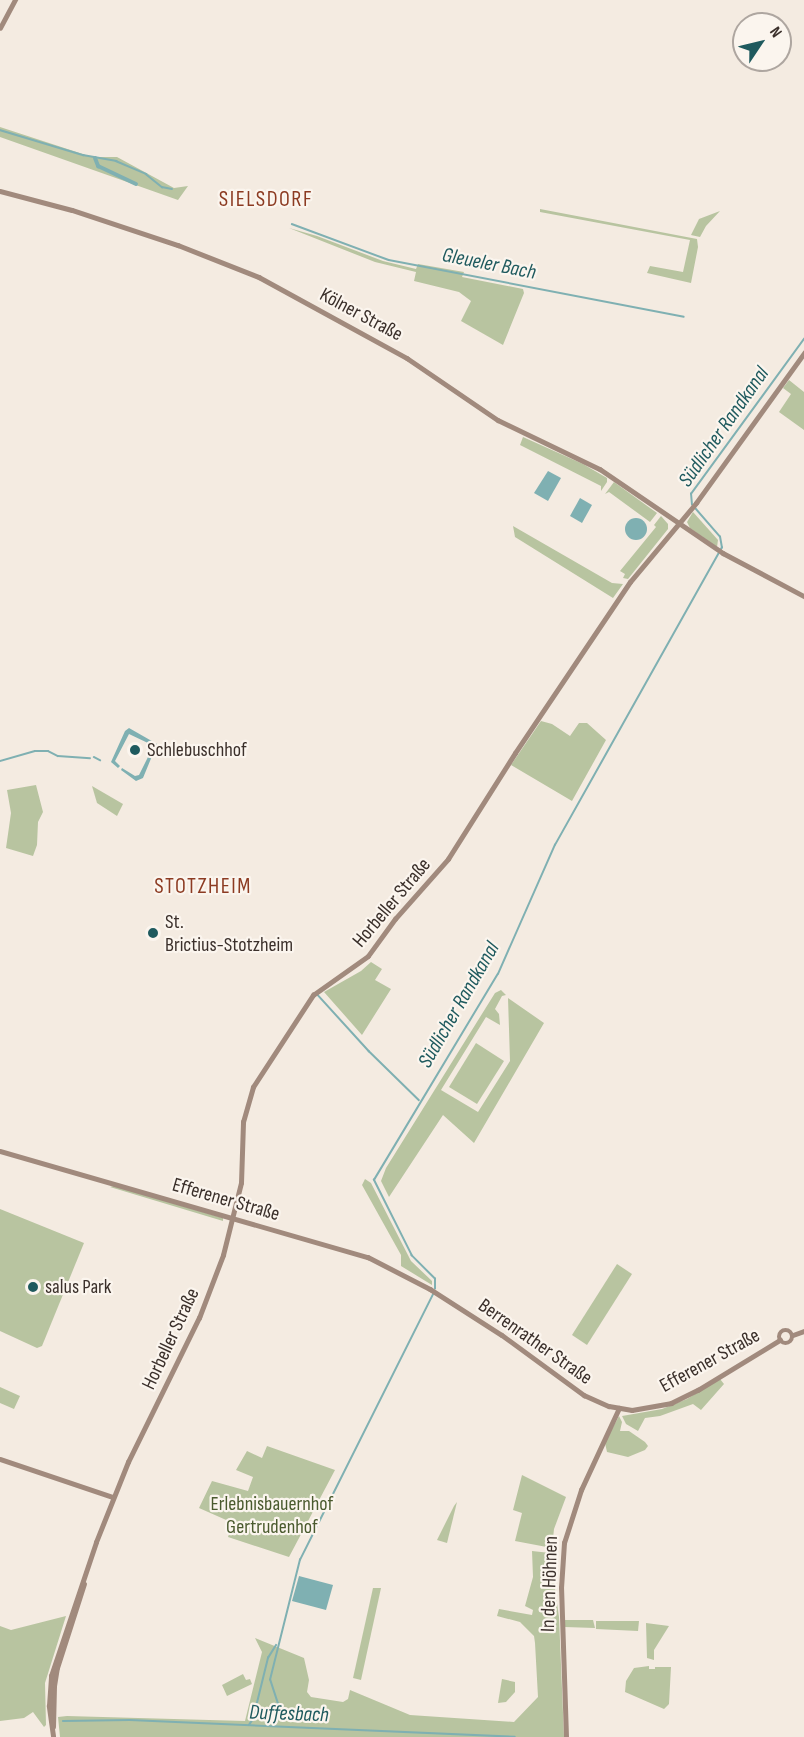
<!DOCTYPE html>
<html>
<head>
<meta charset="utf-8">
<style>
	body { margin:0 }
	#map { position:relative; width:804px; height:1737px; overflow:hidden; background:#f4ebe1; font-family:"Sofia Sans Condensed",sans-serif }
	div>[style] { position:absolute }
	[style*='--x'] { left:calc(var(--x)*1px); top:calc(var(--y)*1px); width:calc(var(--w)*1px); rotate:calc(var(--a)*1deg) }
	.green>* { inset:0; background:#b8c4a0 }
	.water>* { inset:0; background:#7fb0b2 }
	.round { border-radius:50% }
	.stream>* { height:1.5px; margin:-0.75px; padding:0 0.75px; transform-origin:0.75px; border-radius:0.75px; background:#7fb0b2 }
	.canal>* { height:4px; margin:-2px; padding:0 2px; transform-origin:2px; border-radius:2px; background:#7fb0b2 }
	.secondary>* { height:4.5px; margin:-2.25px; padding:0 2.25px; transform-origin:2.25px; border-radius:2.25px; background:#a18a7d }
	.secondary>.ring { margin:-2.25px; padding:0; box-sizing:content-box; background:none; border:4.5px solid #a18a7d; border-radius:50% }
	.dots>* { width:16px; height:16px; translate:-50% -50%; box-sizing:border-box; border:3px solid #fbf5ee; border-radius:50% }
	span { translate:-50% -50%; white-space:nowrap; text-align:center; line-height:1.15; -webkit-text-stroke:4.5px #fbf5ee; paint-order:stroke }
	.street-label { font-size:20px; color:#3b302b }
	.poi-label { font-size:20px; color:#3b302b }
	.left { translate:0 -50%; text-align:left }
	.park-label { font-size:20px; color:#4a5a2e }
	.water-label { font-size:21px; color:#1f5a5e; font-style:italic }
	.quarter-label { font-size:22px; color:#8c3b22; letter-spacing:1.5px }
	.north { position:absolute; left:732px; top:12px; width:60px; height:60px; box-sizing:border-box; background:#fbf5ee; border:2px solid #aea6a0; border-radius:50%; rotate:55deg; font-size:16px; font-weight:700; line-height:24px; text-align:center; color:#3b302b }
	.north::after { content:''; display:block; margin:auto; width:21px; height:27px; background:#1f5a5e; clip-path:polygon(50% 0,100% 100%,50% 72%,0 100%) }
</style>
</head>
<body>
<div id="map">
	<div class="green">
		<div style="clip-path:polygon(0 127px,92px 157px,117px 157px,174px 188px,188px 186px,178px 200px,0 137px)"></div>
		<div style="clip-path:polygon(540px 209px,697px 239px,698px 247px,691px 283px,647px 273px,650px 266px,683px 272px,690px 240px,540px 212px)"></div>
		<div style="clip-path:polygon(720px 211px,706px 226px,700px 237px,691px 235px,699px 219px)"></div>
		<div style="clip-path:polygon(289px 228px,317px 236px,383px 261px,416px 269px,418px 264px,464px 272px,462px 277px,523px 289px,524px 293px,503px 345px,461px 321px,471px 301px,459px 292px,414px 281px,416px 272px,375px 262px)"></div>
		<div style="clip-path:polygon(789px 380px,804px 392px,804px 430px,779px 412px,791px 394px,783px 388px)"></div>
		<div style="clip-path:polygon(523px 437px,583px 464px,607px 478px,607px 482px,601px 491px,601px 486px,520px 445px)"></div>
		<div style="clip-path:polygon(614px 482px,657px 513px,650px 522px,609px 492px,605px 494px)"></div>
		<div style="clip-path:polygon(693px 512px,718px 540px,717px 547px,690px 528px,687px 522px)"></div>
		<div style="clip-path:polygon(661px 516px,668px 524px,668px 529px,628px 579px,623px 578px,625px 574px,620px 571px,656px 527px,654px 525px)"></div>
		<div style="clip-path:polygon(513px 526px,612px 583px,623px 584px,613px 598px,515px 537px)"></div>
		<div style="clip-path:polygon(541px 721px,552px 724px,570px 736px,579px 723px,587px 723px,606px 740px,572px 801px,511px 765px)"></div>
		<div style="clip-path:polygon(36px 785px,43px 812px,38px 822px,37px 845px,33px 856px,6px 848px,11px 813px,7px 790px)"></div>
		<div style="clip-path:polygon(92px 786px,123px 804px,117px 816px,97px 803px)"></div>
		<div style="clip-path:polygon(371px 962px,382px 969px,375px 980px,391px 989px,362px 1035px,324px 992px,361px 971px)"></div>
		<div style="clip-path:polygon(501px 990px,506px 995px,502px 996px,495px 1009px,499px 1014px,500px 1025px,486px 1017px,441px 1090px,478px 1112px,510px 1061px,508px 998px,544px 1023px,474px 1143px,443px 1115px,389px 1197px,381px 1181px,386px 1168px,495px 993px)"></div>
		<div style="clip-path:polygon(476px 1043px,504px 1061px,477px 1104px,449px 1087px)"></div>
		<div style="clip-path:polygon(365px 1179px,371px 1183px,411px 1261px,432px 1281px,432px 1285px,401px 1266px,401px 1255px,362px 1185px)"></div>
		<div style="clip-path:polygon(114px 1186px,223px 1218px,223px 1221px,110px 1187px)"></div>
		<div style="clip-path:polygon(0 1209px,84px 1243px,42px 1346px,37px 1348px,0 1331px)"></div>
		<div style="clip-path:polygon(617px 1264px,632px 1274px,587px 1345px,572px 1335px)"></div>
		<div style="clip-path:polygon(720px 1379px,724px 1384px,701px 1410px,693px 1404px,660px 1416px,645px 1418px,638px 1431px,626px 1424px,622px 1416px,662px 1409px,687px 1399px)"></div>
		<div style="clip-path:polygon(0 1387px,20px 1396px,14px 1409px,0 1403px)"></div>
		<div style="clip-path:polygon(619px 1416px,622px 1422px,620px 1431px,629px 1431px,645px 1442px,648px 1446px,645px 1450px,628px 1457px,607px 1452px,605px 1443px)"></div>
		<div style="clip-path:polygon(267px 1446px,335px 1470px,289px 1557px,228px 1537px,233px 1523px,199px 1508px,212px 1481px,248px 1491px,253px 1477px,236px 1470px,247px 1451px,262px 1458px)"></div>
		<div style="clip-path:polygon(522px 1475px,566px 1497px,554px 1529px,552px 1548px,515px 1541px,522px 1513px,513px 1510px)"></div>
		<div style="clip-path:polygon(457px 1502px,447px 1543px,437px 1540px,454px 1506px)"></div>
		<div style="clip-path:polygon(532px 1551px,550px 1553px,559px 1617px,564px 1737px,60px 1737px,58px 1717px,67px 1716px,245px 1721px,262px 1652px,255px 1638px,304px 1658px,309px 1680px,307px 1692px,311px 1697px,343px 1702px,348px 1699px,350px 1690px,410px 1715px,514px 1722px,538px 1697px,535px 1643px,534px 1636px,520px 1622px,497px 1616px,499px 1609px,532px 1615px,533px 1610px,525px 1606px,533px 1577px)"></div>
		<div style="clip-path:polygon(373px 1588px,381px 1588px,361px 1680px,353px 1678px)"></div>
		<div style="clip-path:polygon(66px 1616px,45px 1683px,46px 1725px,44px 1727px,33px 1712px,24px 1718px,0 1721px,0 1626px,11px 1630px)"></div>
		<div style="clip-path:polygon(565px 1620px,593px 1620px,595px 1628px,565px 1627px)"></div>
		<div style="clip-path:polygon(596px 1621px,639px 1621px,638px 1631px,596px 1629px)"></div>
		<div style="clip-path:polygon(646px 1623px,669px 1626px,654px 1650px,654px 1660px,647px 1658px)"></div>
		<div style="clip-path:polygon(649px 1666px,649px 1669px,655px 1669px,655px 1667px,671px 1667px,669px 1704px,664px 1709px,625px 1692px,626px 1681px,634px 1668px)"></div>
		<div style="clip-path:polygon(243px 1674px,246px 1680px,250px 1679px,252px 1684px,227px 1696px,222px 1685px)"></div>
		<div style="clip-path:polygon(502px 1679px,515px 1682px,515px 1692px,506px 1702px,498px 1703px)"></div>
	</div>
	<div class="water">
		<div style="clip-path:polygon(548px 471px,561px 478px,548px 501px,534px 493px)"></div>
		<div style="clip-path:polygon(580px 498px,592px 505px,582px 523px,570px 516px)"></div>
		<div class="round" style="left:625px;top:518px;width:22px;height:22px"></div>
		<div style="clip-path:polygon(129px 728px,157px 744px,143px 778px,136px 781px,121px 770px,122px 768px,135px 776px,139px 775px,152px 749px,150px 744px,129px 734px,115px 761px,120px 766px,118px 768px,111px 762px,125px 731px)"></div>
		<div style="clip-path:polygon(299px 1576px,333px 1585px,326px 1610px,292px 1601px)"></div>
	</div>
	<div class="stream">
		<div style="--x:0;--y:130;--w:87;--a:16.8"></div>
		<div style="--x:83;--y:155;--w:34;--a:10"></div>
		<div style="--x:116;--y:161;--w:33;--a:23"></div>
		<div style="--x:146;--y:174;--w:21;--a:39"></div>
		<div style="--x:162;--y:187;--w:10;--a:11"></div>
		<div style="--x:292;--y:224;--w:103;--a:20.4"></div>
		<div style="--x:389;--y:260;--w:300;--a:10.9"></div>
		<div style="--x:692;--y:505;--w:11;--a:-95"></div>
		<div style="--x:691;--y:494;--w:192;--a:-53.9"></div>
		<div style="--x:94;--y:757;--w:7;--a:27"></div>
		<div style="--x:0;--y:761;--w:36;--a:-16"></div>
		<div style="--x:35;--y:751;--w:13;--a:0"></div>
		<div style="--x:48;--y:751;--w:11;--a:27"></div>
		<div style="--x:58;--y:756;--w:32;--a:4"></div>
		<div style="--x:318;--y:995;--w:76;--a:47.7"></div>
		<div style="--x:369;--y:1051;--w:70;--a:44.4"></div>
		<div style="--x:435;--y:1289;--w:10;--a:-90"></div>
		<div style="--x:435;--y:1279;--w:33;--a:-135"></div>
		<div style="--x:412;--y:1256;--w:85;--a:-116.6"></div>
		<div style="--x:374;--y:1180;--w:240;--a:-59"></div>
		<div style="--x:498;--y:974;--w:141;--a:-66.2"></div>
		<div style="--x:555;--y:845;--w:341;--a:-60.7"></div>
		<div style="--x:722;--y:548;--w:11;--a:-100"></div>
		<div style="--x:720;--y:537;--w:38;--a:-131"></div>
		<div style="--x:277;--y:1715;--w:11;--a:-85"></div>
		<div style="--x:278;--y:1704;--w:25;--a:-108"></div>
		<div style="--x:270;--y:1680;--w:124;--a:-76"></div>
		<div style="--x:300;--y:1560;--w:297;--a:-63.4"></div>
		<div style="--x:63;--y:1721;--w:67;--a:-0.9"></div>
		<div style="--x:130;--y:1720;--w:385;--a:2.5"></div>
		<div style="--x:249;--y:1725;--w:7;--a:-56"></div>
		<div style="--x:253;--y:1719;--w:63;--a:-76.2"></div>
		<div style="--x:268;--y:1658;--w:15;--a:-58"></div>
	</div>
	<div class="canal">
		<div style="--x:95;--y:158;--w:9;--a:69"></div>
		<div style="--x:98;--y:166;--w:42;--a:25.3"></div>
	</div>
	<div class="secondary">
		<div style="--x:0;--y:28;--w:32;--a:-62"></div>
		<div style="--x:0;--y:191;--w:74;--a:14.8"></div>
		<div style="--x:72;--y:210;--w:112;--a:18.3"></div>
		<div style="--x:178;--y:245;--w:87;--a:21.6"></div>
		<div style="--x:259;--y:277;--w:169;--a:28.7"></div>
		<div style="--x:407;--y:358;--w:110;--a:34.3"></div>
		<div style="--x:498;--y:420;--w:113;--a:25.7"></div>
		<div style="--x:600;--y:469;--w:149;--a:34.3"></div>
		<div style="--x:723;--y:553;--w:92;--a:28"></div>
		<div style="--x:0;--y:1151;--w:383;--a:16.1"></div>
		<div style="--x:368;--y:1257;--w:70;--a:27.3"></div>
		<div style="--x:430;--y:1289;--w:85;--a:32.6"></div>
		<div style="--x:502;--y:1335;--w:102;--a:36.2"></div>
		<div style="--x:584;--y:1395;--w:27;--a:24"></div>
		<div style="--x:609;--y:1406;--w:23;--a:10"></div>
		<div style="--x:632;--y:1410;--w:40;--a:-10"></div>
		<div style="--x:671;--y:1403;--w:30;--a:-26"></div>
		<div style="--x:698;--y:1390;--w:96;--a:-31.4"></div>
		<div class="ring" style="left:779px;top:1330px;width:9.5px;height:9.5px"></div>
		<div style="--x:793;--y:1335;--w:12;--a:-20"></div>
		<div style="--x:0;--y:1459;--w:119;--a:18.6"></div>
		<div style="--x:53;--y:1727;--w:41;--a:-88.6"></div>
		<div style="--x:54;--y:1686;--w:18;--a:-81"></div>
		<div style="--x:57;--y:1668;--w:88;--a:-72.2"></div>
		<div style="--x:53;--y:1736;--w:30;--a:-98"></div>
		<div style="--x:49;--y:1706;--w:30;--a:-86"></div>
		<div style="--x:51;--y:1676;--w:141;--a:-71.4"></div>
		<div style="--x:96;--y:1542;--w:86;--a:-68.2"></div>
		<div style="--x:128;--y:1462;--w:161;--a:-63.8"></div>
		<div style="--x:199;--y:1318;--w:67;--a:-69.1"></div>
		<div style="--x:223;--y:1255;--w:74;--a:-76"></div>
		<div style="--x:241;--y:1183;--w:61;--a:-88.1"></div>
		<div style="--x:243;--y:1122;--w:36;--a:-74"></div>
		<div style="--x:253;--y:1087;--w:110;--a:-56.9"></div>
		<div style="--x:313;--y:995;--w:67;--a:-35.3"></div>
		<div style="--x:368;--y:956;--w:46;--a:-53.9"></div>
		<div style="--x:395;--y:919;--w:80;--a:-48.5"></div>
		<div style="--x:448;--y:859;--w:125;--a:-57.7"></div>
		<div style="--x:515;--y:753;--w:206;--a:-56.1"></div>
		<div style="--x:630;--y:582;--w:103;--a:-50.1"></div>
		<div style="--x:696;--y:503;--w:185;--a:-54.2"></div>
		<div style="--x:566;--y:1737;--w:149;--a:-91.9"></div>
		<div style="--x:561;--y:1588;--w:45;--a:-86.2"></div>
		<div style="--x:564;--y:1543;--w:56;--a:-72.2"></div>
		<div style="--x:581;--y:1490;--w:90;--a:-65.1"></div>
	</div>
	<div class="dots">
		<div style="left:135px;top:750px;background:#1f5a5e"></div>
		<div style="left:153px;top:933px;background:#1f5a5e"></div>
		<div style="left:33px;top:1287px;background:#1f5a5e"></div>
	</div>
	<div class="street-label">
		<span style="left:361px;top:315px;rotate:28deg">Kölner Straße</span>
		<span style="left:392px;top:903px;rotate:-50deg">Horbeller Straße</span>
		<span style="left:226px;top:1200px;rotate:16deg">Efferener Straße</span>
		<span style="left:171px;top:1339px;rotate:-65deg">Horbeller Straße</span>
		<span style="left:535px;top:1342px;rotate:35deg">Berrenrather Straße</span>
		<span style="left:710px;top:1361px;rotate:-29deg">Efferener Straße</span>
		<span style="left:550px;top:1584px;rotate:-88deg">In den Höhnen</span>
	</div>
	<div class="poi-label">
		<span class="left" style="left:147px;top:750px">Schlebuschhof</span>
		<span class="left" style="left:165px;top:934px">St.<br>Brictius-Stotzheim</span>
		<span class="left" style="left:45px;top:1287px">salus Park</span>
	</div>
	<div class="park-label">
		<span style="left:272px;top:1516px">Erlebnisbauernhof<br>Gertrudenhof</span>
	</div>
	<div class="water-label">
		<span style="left:489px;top:264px;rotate:11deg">Gleueler Bach</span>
		<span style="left:724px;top:427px;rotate:-55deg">Südlicher Randkanal</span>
		<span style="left:459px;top:1005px;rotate:-60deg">Südlicher Randkanal</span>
		<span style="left:289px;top:1714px;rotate:2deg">Duffesbach</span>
	</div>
	<div class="quarter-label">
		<span style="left:266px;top:200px">SIELSDORF</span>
		<span style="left:203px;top:887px">STOTZHEIM</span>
	</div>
	<div class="north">N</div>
</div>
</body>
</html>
